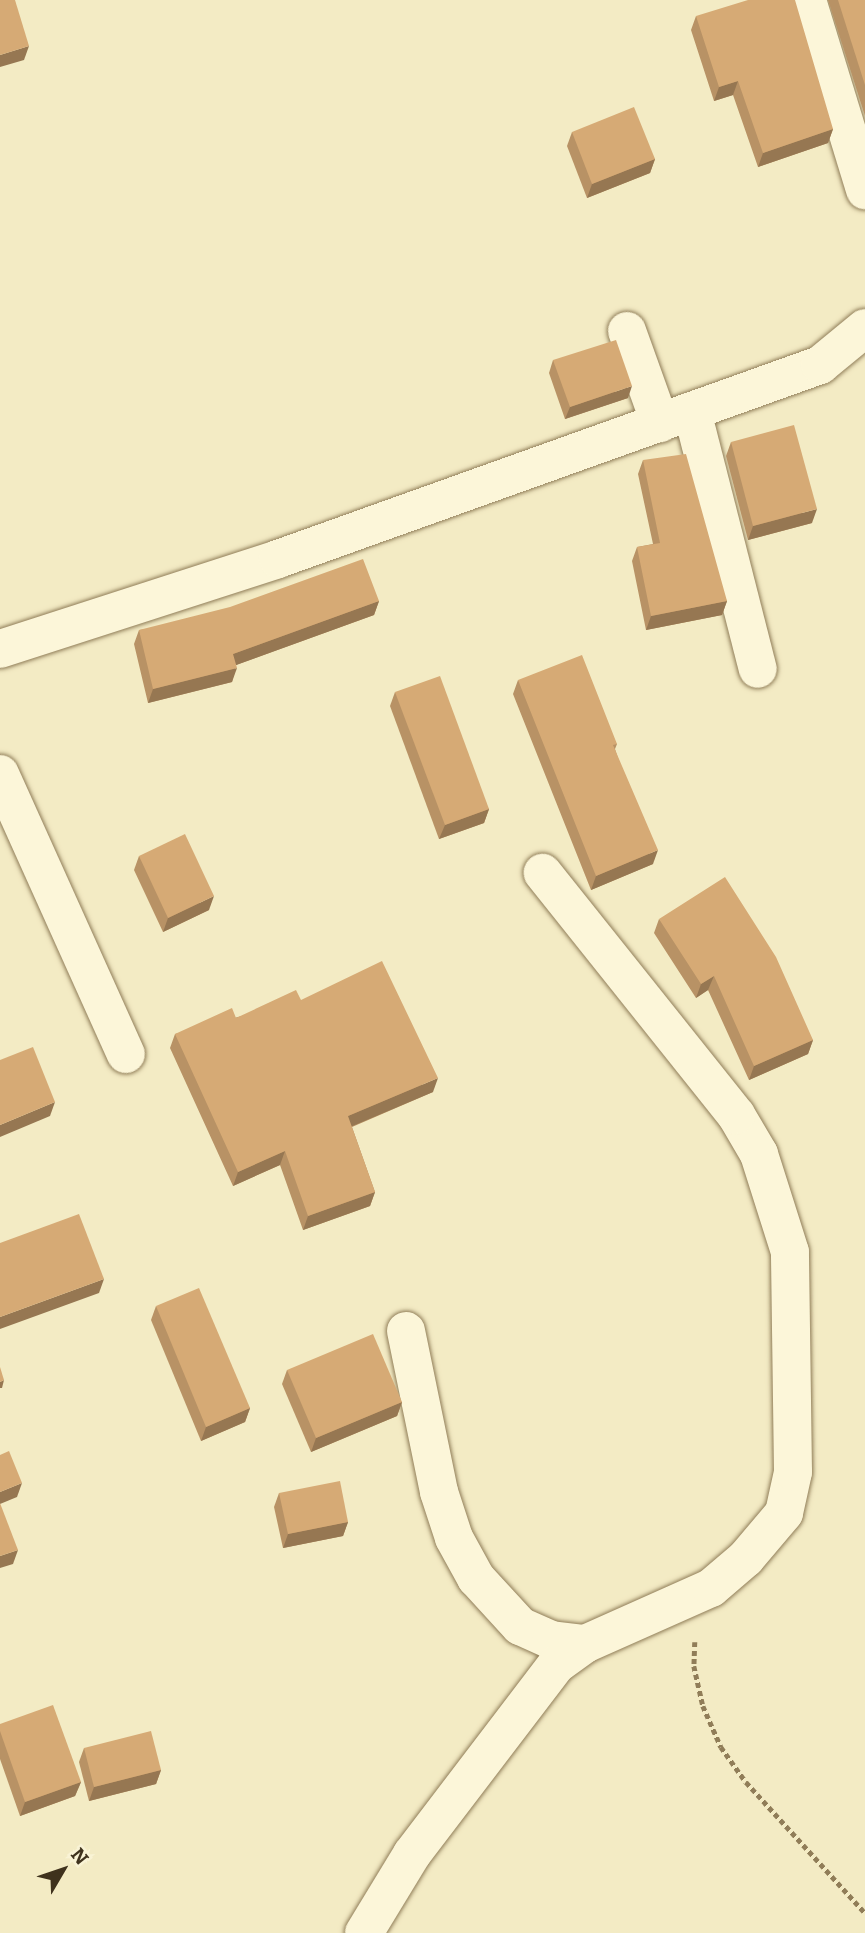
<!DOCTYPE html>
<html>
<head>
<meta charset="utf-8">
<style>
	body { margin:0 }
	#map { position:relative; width:865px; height:1933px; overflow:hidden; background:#f3ebc4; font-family:Bitter,serif }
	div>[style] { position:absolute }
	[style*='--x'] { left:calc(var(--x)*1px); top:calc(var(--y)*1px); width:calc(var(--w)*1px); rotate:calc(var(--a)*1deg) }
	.path>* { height:4.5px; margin-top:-2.25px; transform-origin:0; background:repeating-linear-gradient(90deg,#907d58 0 5px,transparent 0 8.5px) }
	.roads { filter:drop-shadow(0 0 2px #907d58) drop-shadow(0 0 2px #907d58) }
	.minor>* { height:38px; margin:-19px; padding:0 19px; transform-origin:19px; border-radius:19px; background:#fcf6d9 }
	.wall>* { inset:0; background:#b89265 }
	.shaded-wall>* { inset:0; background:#967752 }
	.building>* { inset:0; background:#d6aa75 }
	span { translate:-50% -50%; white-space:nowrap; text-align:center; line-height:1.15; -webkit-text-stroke:7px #f9f3d5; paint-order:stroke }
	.north { position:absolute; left:28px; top:1835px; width:70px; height:70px; -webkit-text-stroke:5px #f9f3d5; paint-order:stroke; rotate:51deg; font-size:19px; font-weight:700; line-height:28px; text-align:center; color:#3f321d }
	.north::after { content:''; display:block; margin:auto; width:24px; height:32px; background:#3f321d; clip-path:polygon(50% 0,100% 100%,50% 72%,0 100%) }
</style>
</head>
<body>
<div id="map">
	<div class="path">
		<div style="--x:695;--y:1642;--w:24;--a:92"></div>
		<div style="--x:694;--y:1666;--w:41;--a:77.3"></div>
		<div style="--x:703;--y:1706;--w:45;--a:66.3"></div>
		<div style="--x:721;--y:1747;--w:43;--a:54.5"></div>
		<div style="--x:746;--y:1782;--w:177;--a:47.7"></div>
	</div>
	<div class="roads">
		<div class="minor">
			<div style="--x:807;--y:0;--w:199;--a:73"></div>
			<div style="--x:627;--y:331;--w:98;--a:70.3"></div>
			<div style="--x:692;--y:411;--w:266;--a:75.7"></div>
			<div style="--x:0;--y:649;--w:292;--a:-17.9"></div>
			<div style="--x:278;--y:559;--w:576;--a:-19.69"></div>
			<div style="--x:820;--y:365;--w:58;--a:-39.4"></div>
			<div style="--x:0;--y:774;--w:307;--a:65.8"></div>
			<div style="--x:406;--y:1331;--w:164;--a:78.4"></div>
			<div style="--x:439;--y:1492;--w:48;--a:71.9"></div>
			<div style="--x:454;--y:1538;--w:46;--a:61.2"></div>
			<div style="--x:476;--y:1578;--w:65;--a:47.5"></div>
			<div style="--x:520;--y:1626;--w:34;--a:24"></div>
			<div style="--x:551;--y:1640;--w:34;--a:7"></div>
			<div style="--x:364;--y:1933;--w:92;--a:-58.7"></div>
			<div style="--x:412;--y:1854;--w:238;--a:-52.7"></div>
			<div style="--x:556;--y:1665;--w:36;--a:-36"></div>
			<div style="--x:585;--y:1644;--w:138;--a:-24"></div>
			<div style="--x:711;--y:1588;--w:46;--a:-40.6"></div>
			<div style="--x:746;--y:1558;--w:59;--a:-49.8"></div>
			<div style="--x:784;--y:1513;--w:42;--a:-77.6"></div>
			<div style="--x:793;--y:1472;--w:220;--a:-90.8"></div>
			<div style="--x:790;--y:1252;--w:103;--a:-107.6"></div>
			<div style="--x:759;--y:1154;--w:45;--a:-120.5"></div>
			<div style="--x:736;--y:1115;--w:310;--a:-128.6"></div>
		</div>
	</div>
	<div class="wall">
		<div style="clip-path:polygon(828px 0,865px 0,865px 116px)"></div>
		<div style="clip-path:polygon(696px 16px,833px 129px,828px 143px,758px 167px,733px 95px,714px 101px,691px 30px)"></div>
		<div style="clip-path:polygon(572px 132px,655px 159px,650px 173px,587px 198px,567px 146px)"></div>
		<div style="clip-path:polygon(553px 360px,628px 398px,565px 419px,549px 373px)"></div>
		<div style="clip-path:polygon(731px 442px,812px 523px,748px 540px,726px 456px)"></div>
		<div style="clip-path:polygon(643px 460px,727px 601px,722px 615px,646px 630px,632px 561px,637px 547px,653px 544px,638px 474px)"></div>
		<div style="clip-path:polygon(379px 601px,374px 615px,236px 665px,232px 682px,148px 703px,134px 644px,139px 630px)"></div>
		<div style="clip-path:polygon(518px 680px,617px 744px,615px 749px,653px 864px,591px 890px,513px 694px)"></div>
		<div style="clip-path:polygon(395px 692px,489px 809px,484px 823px,439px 839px,390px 706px)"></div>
		<div style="clip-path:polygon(139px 856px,209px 910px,163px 932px,134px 870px)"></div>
		<div style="clip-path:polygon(659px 919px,813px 1040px,808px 1054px,749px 1080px,708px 990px,696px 998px,654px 933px)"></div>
		<div style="clip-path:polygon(301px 1000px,433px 1092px,352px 1127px,375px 1192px,370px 1206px,303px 1230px,280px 1165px,233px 1186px,170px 1048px,175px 1034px)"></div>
		<div style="clip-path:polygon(156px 1306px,250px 1408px,245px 1422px,201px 1441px,151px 1320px)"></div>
		<div style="clip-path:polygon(287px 1370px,402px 1402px,397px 1416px,311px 1452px,282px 1384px)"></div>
		<div style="clip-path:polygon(279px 1493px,348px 1522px,343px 1536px,283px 1548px,274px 1507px)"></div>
		<div style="clip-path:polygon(0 1724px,81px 1782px,75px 1796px,20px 1816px,0 1759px)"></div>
		<div style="clip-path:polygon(84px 1748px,161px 1770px,156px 1784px,89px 1801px,79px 1762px)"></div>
	</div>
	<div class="shaded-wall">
		<div style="clip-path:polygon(29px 46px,24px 60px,0 67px,0 55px)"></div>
		<div style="clip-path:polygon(738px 81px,733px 95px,714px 101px,719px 87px)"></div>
		<div style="clip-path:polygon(833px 129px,828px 143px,758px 167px,763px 153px)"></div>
		<div style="clip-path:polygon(655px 159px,650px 173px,587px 198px,592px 184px)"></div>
		<div style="clip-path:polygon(632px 386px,628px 398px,565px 419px,570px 407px)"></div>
		<div style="clip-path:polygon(817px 509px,812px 523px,748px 540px,753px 526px)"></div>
		<div style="clip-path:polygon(379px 601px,374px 615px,228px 668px,233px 654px)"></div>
		<div style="clip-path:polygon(727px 601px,722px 615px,646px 630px,651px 616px)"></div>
		<div style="clip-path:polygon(237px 668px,232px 682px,148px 703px,153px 689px)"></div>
		<div style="clip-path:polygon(489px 809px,484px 823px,439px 839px,445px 825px)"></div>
		<div style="clip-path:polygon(658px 850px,653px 864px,591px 890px,596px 876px)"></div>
		<div style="clip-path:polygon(214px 896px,209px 910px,163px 932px,168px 918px)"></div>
		<div style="clip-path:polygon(714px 976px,708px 990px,696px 998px,701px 984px)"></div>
		<div style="clip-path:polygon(813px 1040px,808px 1054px,749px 1080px,754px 1066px)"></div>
		<div style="clip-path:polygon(438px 1078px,433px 1092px,343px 1130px,348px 1116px)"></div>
		<div style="clip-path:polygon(55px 1102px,50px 1116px,0 1137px,0 1125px)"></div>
		<div style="clip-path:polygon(285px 1151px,280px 1165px,233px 1186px,238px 1172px)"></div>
		<div style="clip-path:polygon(375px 1192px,370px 1206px,303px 1230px,308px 1216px)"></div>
		<div style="clip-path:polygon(104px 1279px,99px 1293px,0 1329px,0 1317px)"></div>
		<div style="clip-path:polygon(4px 1380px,2px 1388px,0 1388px,0 1382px)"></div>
		<div style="clip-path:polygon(402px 1402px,397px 1416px,311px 1452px,316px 1438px)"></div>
		<div style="clip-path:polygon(250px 1408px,245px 1422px,201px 1441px,206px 1427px)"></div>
		<div style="clip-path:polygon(22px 1483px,17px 1497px,0 1504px,0 1492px)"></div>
		<div style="clip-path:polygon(348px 1522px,343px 1536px,283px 1548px,288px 1534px)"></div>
		<div style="clip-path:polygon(18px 1550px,13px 1564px,0 1568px,0 1556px)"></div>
		<div style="clip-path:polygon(161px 1770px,156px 1784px,89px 1801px,94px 1787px)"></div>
		<div style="clip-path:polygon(81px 1782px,75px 1796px,20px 1816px,25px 1802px)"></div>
	</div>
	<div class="building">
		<div style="clip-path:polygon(0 0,15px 0,29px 46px,0 55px)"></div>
		<div style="clip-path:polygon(748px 0,795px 0,833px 129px,763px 153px,738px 81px,719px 87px,696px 16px)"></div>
		<div style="clip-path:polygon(838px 0,865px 0,865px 85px)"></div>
		<div style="clip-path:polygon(634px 107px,655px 159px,592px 184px,572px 132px)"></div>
		<div style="clip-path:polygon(616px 340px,632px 386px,570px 407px,553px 360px)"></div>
		<div style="clip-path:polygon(794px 425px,817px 509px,753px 526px,731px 442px)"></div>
		<div style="clip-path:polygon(686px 454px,727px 601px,651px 616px,637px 547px,660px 543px,643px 460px)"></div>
		<div style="clip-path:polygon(363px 559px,379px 601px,233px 654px,237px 668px,153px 689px,139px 630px,230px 607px)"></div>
		<div style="clip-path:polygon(582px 655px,617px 744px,613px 745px,658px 850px,596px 876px,518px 680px)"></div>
		<div style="clip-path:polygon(440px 676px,489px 809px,445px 825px,395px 692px)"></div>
		<div style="clip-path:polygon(185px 834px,214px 896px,168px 918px,139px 856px)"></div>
		<div style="clip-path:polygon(725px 877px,776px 957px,813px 1040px,754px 1066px,714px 976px,701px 984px,659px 919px)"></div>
		<div style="clip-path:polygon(382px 961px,438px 1078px,348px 1116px,375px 1192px,308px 1216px,285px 1151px,238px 1172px,175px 1034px,232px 1008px,236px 1018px,296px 990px,301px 1000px)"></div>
		<div style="clip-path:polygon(33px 1047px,55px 1102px,0 1125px,0 1060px)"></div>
		<div style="clip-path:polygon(79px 1214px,104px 1279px,0 1317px,0 1243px)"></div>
		<div style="clip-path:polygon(199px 1288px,250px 1408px,206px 1427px,156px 1306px)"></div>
		<div style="clip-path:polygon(373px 1334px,402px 1402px,316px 1438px,287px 1370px)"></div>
		<div style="clip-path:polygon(0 1367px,4px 1380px,0 1382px)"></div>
		<div style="clip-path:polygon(9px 1451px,22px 1483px,0 1492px,0 1455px)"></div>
		<div style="clip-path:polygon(340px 1481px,348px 1522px,288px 1534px,279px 1493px)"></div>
		<div style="clip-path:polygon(0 1503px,18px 1550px,0 1556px)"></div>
		<div style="clip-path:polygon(53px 1705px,81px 1782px,25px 1802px,0 1731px,0 1724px)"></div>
		<div style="clip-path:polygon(151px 1731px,161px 1770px,94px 1787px,84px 1748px)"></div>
	</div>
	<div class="north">N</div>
</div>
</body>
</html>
